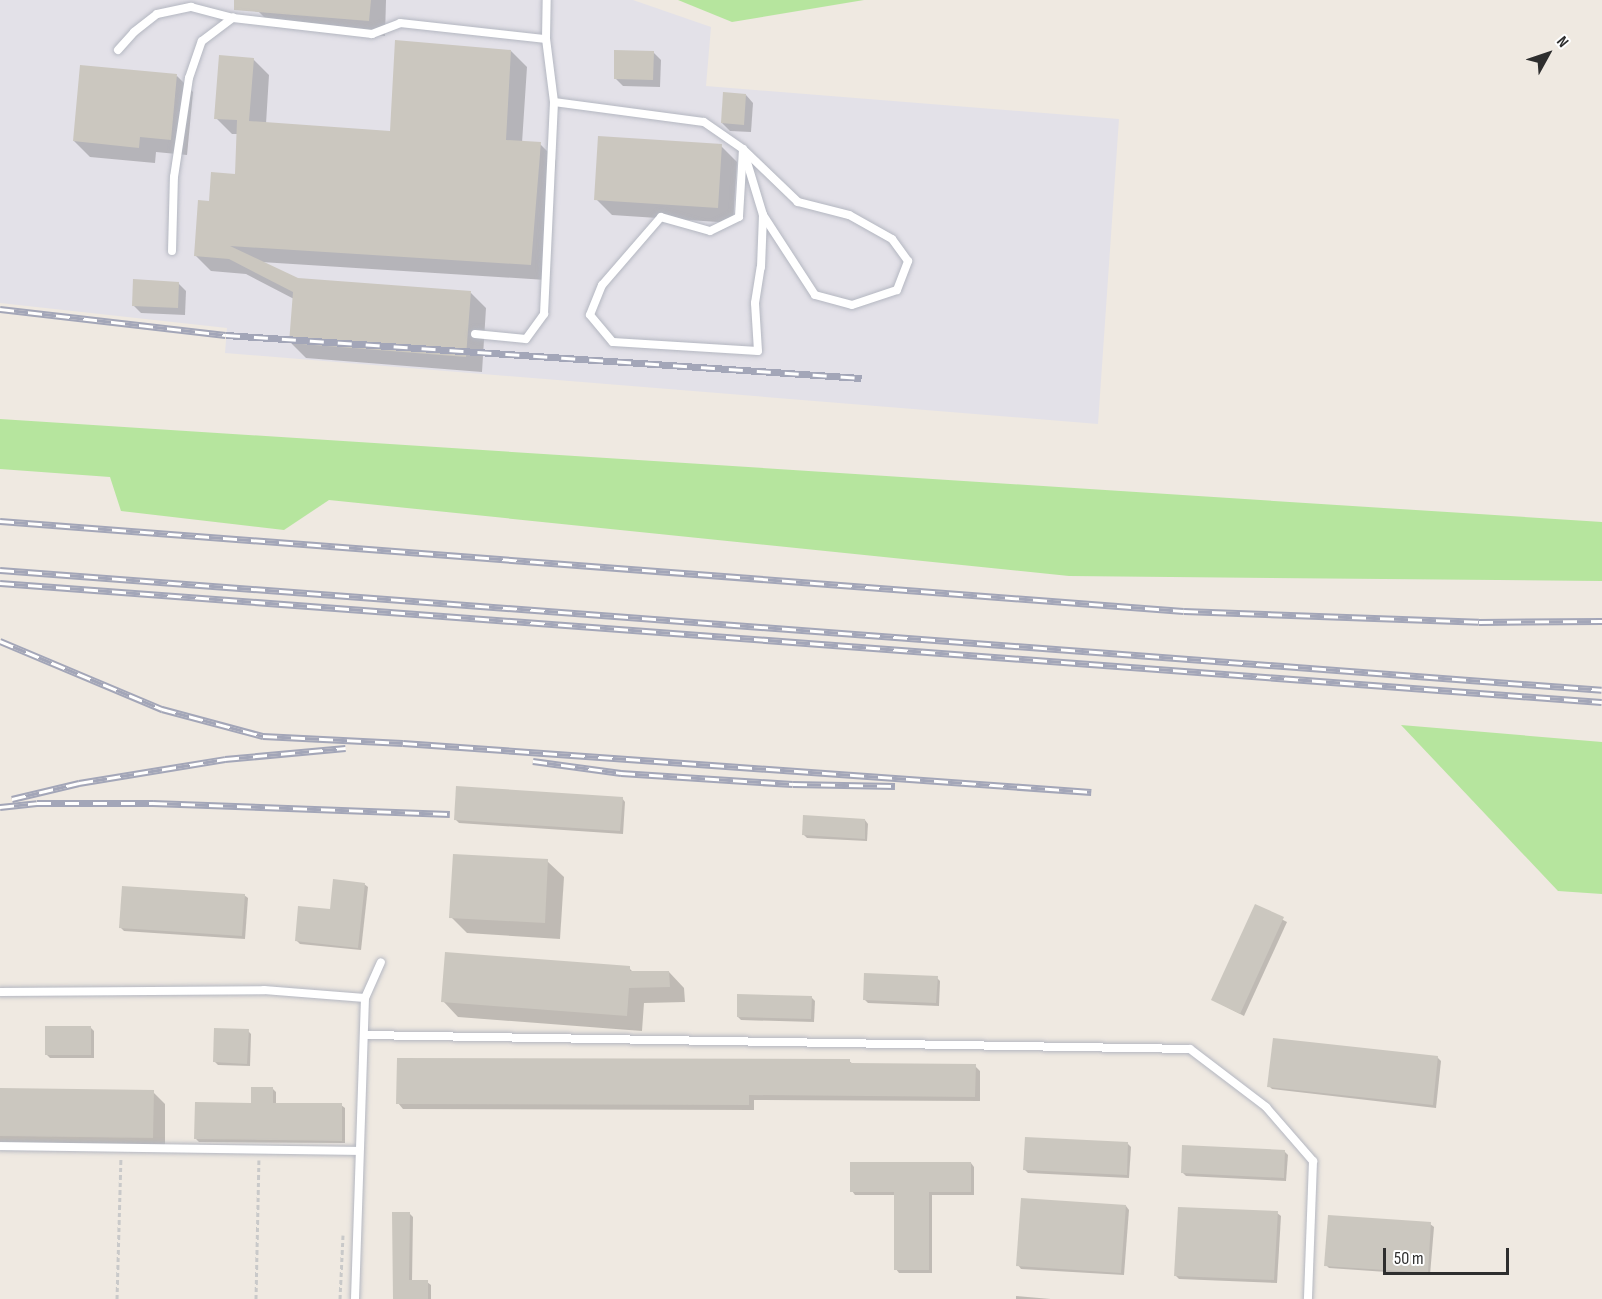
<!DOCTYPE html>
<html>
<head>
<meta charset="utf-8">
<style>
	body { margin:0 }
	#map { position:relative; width:1602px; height:1299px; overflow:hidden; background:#efe9e1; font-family:"Sofia Sans Condensed",sans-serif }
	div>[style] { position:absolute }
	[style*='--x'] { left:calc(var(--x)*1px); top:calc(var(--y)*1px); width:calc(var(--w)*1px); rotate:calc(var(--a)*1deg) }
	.industrial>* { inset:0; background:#e3e1e8 }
	.green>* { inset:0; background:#b6e59e }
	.shadow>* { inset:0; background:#0003 }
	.building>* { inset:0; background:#cbc7bf }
	.path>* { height:3px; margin-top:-1.5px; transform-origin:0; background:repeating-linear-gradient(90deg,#c9c9c9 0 4.5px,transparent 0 7.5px) }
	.roads { filter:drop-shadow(0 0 2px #b4b7c1) drop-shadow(0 0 2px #b4b7c1) }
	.service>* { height:8px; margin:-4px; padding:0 4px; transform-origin:4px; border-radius:4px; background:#fff }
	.rail>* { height:7px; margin-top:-3.5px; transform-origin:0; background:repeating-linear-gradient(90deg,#fff 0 14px,#a3a6b8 0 28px); box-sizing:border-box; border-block:2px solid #a3a6b8 }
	span { translate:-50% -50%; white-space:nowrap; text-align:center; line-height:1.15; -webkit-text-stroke:4.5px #fff; paint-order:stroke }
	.north { position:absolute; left:1518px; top:24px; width:60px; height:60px; -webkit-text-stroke:4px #fff; paint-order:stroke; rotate:50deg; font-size:16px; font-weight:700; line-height:24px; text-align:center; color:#2e2e2e }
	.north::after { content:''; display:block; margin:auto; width:21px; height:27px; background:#2e2e2e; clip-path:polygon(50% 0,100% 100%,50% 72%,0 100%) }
	.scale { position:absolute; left:1383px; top:1248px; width:126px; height:27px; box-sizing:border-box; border:3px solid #2e2e2e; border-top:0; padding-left:8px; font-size:18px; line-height:21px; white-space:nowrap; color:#2e2e2e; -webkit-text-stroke:4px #fff; paint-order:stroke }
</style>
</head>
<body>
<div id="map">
	<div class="industrial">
		<div style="clip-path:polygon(0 0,633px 0,711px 27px,706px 86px,1119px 119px,1098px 424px,225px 353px,227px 328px,0 303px)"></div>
	</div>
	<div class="green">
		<div style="clip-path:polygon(678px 0,864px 0,732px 22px)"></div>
		<div style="clip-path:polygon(0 419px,1602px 522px,1602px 581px,1069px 576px,329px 500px,284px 530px,121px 511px,110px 477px,0 469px)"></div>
		<div style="clip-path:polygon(1401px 725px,1602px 742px,1602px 894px,1558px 891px)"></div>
	</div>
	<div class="shadow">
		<div style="clip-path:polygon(259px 0,386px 0,385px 36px,274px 27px,258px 11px)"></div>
		<div style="clip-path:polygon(511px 51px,527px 67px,522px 143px,540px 144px,556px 160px,546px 280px,261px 262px,297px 279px,471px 293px,486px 308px,482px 372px,306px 358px,290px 342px,294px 299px,246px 274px,211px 271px,196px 256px,210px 202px,236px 175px,238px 134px,232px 134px,216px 118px,253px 59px,269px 75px,266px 124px,391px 133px)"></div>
		<div style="clip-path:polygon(653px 52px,661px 60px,660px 87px,623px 86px,615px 78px)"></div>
		<div style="clip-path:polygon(177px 76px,193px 92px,187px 155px,156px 152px,155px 163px,90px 157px,74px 141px)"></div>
		<div style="clip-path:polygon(746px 95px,753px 103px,751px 132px,730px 131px,722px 123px)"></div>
		<div style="clip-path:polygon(721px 146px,737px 162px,733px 223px,612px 215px,596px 199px)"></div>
		<div style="clip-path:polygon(178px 283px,186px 291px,185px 315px,141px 313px,134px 306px)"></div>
		<div style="clip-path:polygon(622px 798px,625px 802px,623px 834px,459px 823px,456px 820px)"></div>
		<div style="clip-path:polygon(865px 820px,868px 824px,867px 841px,807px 838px,804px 835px)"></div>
		<div style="clip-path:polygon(547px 861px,564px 877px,560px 939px,467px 933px,451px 917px)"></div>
		<div style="clip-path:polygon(364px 884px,368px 887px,361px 950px,300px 944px,296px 940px)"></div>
		<div style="clip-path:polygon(244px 895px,248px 898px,245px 939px,124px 931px,121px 928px)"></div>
		<div style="clip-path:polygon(1256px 906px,1287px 922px,1244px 1016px,1213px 1000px)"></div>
		<div style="clip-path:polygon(629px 968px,634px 973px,669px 972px,684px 988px,685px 1002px,644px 1003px,642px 1031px,458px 1017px,443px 1001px)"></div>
		<div style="clip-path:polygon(937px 978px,940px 981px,939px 1006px,868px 1003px,865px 1000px)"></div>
		<div style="clip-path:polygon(811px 997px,815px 1001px,814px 1022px,741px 1020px,738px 1017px)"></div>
		<div style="clip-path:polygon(91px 1028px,94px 1031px,94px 1058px,50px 1058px,47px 1055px)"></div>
		<div style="clip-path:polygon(248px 1031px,251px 1034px,250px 1066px,218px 1065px,215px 1062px)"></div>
		<div style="clip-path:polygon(1437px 1057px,1441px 1061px,1436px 1108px,1272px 1089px,1269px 1086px)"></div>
		<div style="clip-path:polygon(849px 1061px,853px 1064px,975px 1066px,980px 1071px,980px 1101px,754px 1100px,754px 1110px,403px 1109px,398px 1103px)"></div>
		<div style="clip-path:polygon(273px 1089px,276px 1092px,276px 1104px,341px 1105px,345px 1108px,345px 1143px,199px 1142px,196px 1139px,253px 1104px)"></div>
		<div style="clip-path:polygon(0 1090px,153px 1092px,165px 1104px,165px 1150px,0 1147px)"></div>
		<div style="clip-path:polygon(1127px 1143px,1131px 1147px,1129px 1178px,1028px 1173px,1025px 1170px)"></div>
		<div style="clip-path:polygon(1284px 1151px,1288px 1155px,1286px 1181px,1186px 1176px,1182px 1172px)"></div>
		<div style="clip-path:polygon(971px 1163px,974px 1167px,974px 1195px,932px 1195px,932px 1273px,899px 1273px,896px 1269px,896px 1195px,855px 1195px,852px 1191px)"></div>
		<div style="clip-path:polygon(1126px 1206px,1129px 1210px,1124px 1275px,1021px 1269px,1018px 1265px)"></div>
		<div style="clip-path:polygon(409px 1213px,413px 1217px,412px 1282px,427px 1282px,431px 1285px,431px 1299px,394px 1299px)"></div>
		<div style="clip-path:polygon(1277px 1213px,1281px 1216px,1277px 1283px,1179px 1279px,1175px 1275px)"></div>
		<div style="clip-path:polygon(1430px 1224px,1434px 1227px,1430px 1275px,1329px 1268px,1326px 1265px)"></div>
		<div style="clip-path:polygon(1016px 1296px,1051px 1299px,1016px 1299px)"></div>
	</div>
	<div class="building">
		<div style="clip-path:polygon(234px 0,371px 0,369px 21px,234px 10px)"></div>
		<div style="clip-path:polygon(395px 40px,511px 50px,506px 140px,541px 142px,531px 265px,230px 246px,298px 278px,471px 291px,466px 357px,289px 343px,293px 292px,229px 259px,194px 256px,198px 200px,209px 201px,211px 172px,235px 174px,237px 120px,214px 119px,219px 55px,254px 58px,249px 121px,390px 131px)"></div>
		<div style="clip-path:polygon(614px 50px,654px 51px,653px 80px,614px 79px)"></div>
		<div style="clip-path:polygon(80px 65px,177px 74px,171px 140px,140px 137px,139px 148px,73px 141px)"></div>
		<div style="clip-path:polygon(723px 92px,746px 94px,744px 125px,721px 123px)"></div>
		<div style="clip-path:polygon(598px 136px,722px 144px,718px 208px,594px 200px)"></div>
		<div style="clip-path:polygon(133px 279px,179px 282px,178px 308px,132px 306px)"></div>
		<div style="clip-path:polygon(456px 786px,623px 797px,620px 831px,454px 820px)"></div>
		<div style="clip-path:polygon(803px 815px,865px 819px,865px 839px,802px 835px)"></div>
		<div style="clip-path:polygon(453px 854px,548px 859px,545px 923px,449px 918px)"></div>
		<div style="clip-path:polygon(333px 879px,365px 883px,358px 948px,295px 941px,298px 906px,330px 909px)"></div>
		<div style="clip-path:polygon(122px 886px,245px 894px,242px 936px,119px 928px)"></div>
		<div style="clip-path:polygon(1255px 904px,1284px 917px,1240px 1014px,1211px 1000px)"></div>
		<div style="clip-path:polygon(445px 952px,630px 966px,630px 971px,669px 971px,670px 987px,629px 988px,627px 1016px,441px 1002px)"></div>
		<div style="clip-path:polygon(864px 973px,938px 976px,936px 1003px,863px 1000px)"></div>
		<div style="clip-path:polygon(737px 994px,812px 996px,811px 1019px,737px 1017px)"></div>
		<div style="clip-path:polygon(45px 1026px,91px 1026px,91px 1055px,45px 1055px)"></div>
		<div style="clip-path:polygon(214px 1028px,249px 1029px,247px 1064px,213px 1062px)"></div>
		<div style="clip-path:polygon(1273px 1038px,1438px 1056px,1433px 1105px,1267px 1087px)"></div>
		<div style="clip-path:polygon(397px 1058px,850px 1059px,850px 1063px,976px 1064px,975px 1097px,749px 1095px,749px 1105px,396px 1104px)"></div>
		<div style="clip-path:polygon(251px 1087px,273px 1087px,273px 1103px,342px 1103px,342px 1141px,194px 1139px,195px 1102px,251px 1103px)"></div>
		<div style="clip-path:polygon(0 1088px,154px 1090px,153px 1138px,0 1136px)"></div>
		<div style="clip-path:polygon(1025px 1137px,1128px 1142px,1127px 1175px,1023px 1170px)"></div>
		<div style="clip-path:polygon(1182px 1145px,1285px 1150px,1284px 1178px,1181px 1173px)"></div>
		<div style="clip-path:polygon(850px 1162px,971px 1162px,971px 1192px,929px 1192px,929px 1270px,894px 1270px,894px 1192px,850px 1192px)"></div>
		<div style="clip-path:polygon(1021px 1198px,1126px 1205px,1121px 1273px,1016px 1266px)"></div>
		<div style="clip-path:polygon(1178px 1207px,1278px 1211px,1274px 1280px,1174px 1276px)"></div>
		<div style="clip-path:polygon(392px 1212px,410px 1212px,409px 1280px,428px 1280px,428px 1299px,393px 1299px)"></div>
		<div style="clip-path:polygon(1328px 1215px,1431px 1222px,1428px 1273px,1324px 1266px)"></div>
	</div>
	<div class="path">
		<div style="--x:117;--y:1299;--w:141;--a:-88.4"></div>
		<div style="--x:256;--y:1299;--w:139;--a:-88.8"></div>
		<div style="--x:340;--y:1299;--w:64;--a:-87.3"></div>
	</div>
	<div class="roads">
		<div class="service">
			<div style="--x:118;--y:50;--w:24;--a:-48"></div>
			<div style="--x:134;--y:32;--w:29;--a:-38"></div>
			<div style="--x:157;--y:14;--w:35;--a:-12"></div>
			<div style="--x:191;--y:7;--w:43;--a:14.7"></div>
			<div style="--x:233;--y:18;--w:140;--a:6.6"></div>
			<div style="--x:372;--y:34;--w:30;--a:-21"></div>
			<div style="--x:400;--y:23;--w:147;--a:6.3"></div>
			<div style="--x:546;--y:39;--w:39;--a:-89"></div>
			<div style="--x:554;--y:102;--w:151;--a:7.6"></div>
			<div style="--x:704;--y:122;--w:47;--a:34.7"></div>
			<div style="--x:743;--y:149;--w:69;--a:73.1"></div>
			<div style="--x:763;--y:215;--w:95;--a:57"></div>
			<div style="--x:815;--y:295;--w:38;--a:15"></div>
			<div style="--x:852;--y:305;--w:47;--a:-18.4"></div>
			<div style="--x:897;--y:290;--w:31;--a:-69"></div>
			<div style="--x:908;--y:261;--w:27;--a:-126"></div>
			<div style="--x:892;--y:239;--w:49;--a:-150.8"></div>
			<div style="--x:849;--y:215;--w:53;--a:-165.7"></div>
			<div style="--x:798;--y:202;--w:76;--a:-136.1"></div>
			<div style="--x:743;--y:149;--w:68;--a:93.4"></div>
			<div style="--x:739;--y:217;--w:32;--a:154"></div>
			<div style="--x:710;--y:231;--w:51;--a:-164.1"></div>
			<div style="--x:661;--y:217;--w:90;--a:130.9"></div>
			<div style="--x:602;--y:285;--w:32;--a:112"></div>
			<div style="--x:590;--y:315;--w:35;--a:50"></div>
			<div style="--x:613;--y:342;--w:145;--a:3.6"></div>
			<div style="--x:758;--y:351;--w:48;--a:-93.6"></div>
			<div style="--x:755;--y:303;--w:36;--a:-81"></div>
			<div style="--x:761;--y:267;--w:52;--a:-87.8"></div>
			<div style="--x:172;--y:251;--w:74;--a:-88.5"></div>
			<div style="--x:174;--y:177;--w:100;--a:-81.4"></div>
			<div style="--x:189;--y:78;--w:39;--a:-71"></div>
			<div style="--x:202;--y:41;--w:39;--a:-37"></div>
			<div style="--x:475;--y:334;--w:51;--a:5.6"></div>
			<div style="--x:526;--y:339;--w:31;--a:-54"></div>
			<div style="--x:544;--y:314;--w:212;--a:-87.3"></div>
			<div style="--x:554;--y:102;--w:64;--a:-97.2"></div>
			<div style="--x:0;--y:992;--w:264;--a:-0.4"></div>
			<div style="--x:264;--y:990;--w:101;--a:4.5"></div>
			<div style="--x:364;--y:1035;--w:826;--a:0.97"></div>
			<div style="--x:1190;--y:1049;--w:96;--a:37.3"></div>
			<div style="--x:1266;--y:1107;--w:72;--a:49"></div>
			<div style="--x:1313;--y:1161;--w:138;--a:92.1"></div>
			<div style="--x:0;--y:1146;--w:359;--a:0.8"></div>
			<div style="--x:355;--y:1299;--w:301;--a:-88.1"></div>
			<div style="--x:365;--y:998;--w:39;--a:-66"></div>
		</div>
	</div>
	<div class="rail">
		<div style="--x:0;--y:309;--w:227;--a:6.6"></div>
		<div style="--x:226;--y:335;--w:637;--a:3.87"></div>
		<div style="--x:0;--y:521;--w:1187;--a:4.35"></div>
		<div style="--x:1184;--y:611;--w:295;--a:2.1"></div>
		<div style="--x:1479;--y:622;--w:123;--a:-0.5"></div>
		<div style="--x:0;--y:570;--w:1606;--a:4.28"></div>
		<div style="--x:0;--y:583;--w:1606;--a:4.25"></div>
		<div style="--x:0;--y:641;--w:176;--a:22.8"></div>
		<div style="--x:162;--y:709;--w:105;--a:15"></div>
		<div style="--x:263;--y:736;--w:140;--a:2.9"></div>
		<div style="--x:403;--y:743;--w:690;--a:4.07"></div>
		<div style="--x:533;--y:761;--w:89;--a:7.8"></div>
		<div style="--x:621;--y:773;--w:172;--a:3.7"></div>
		<div style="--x:793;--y:784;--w:102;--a:1.1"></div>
		<div style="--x:12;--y:799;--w:69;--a:-13.4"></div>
		<div style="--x:79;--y:783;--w:148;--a:-9.3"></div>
		<div style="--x:225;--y:759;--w:121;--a:-5.2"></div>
		<div style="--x:0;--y:807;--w:37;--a:-6"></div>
		<div style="--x:37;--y:803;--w:116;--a:0"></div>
		<div style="--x:153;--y:803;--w:297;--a:2.1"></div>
	</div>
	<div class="north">N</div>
	<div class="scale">50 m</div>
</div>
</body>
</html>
